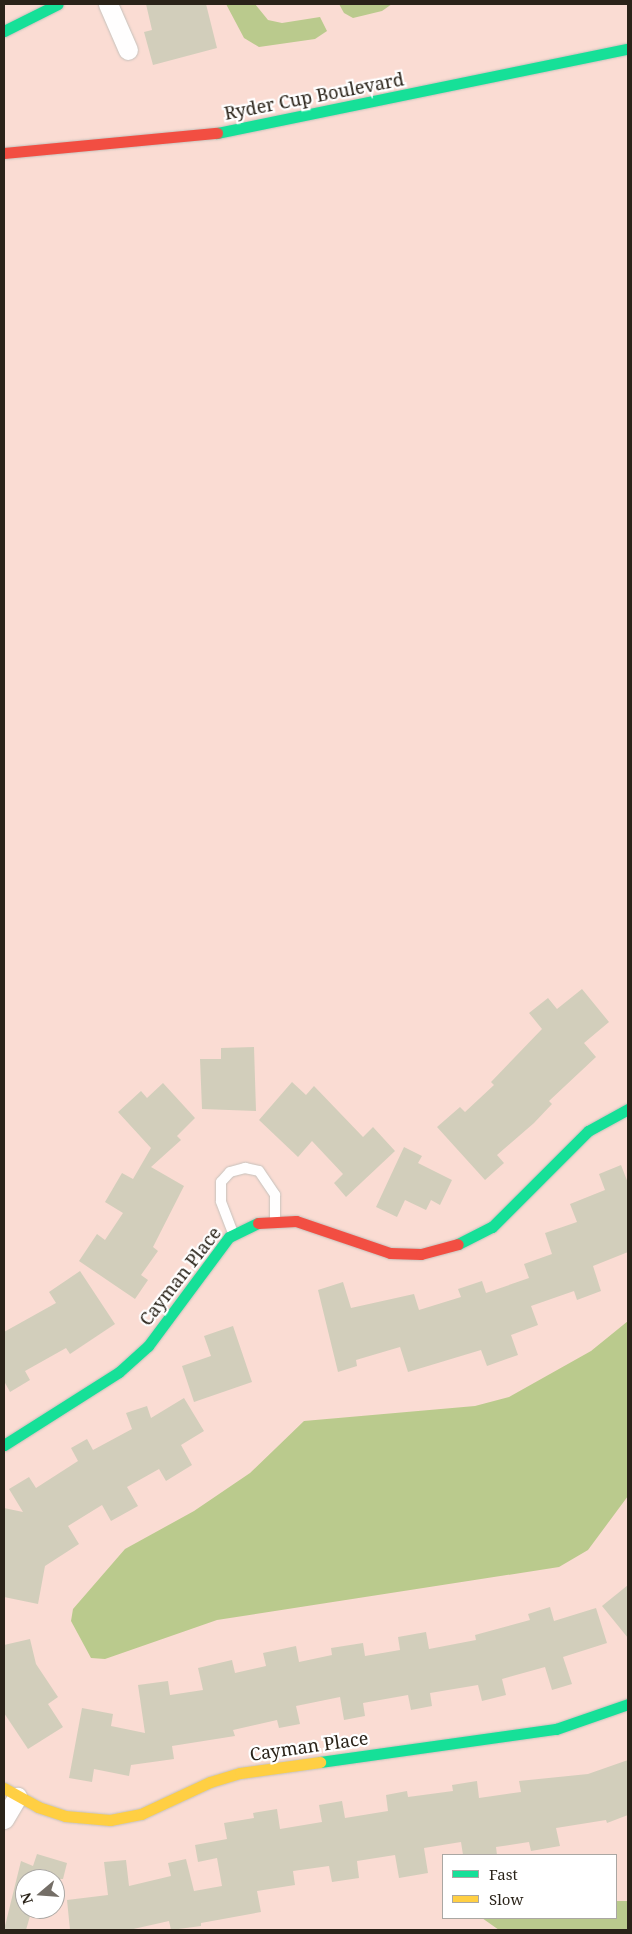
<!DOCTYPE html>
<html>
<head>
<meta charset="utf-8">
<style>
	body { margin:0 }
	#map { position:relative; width:632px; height:1934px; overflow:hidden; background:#fcfaf7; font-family:"Noto Serif",serif }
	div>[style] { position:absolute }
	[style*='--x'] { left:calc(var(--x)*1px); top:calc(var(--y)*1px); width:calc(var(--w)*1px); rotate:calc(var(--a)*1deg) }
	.green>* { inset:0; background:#fadcd3 }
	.water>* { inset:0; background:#baca8d }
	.building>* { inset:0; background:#d2cebb }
	.roads { filter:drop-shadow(0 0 1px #c6c1bb) drop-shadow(0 0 1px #c6c1bb) }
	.lane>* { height:10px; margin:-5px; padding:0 5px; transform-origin:5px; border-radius:5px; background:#fffefe }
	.street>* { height:19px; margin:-9.5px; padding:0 9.5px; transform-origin:9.5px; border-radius:9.5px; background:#fffefe }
	.fast>* { height:11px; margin:-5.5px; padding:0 5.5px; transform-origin:5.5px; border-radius:5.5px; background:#16e098 }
	.slow>* { height:11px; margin:-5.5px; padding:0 5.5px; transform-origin:5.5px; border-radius:5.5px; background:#ffcf43 }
	.jam>* { height:11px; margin:-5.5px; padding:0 5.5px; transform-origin:5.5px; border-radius:5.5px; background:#f24e42 }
	span { translate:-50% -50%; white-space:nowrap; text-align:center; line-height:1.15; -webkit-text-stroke:4.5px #fff; paint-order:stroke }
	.street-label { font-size:18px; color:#2a2319 }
	.frame { position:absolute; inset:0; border:5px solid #2a2319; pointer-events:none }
	.legend { position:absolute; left:442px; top:1854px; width:175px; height:65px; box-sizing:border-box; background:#fff; border:1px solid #aaa7a3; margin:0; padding:6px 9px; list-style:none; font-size:15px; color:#2a2319 }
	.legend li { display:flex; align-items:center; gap:10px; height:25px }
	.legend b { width:25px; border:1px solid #aaa7a3 }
	.north { position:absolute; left:15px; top:1869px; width:50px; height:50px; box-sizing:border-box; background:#fff; border:1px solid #aaa7a3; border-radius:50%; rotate:252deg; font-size:14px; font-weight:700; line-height:20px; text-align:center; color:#2a2319 }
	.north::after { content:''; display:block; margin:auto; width:18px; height:22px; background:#746e67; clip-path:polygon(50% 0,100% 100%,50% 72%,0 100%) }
</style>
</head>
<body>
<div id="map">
	<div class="green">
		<div style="clip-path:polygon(evenodd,4px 4px,628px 4px,628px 1930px,4px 1930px,4px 4px,443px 1855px,616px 1855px,616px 1918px,443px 1918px,443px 1855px,4px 4px,25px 1879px,55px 1879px,55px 1909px,25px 1909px,25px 1879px)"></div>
	</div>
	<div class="water">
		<div style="clip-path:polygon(226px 4px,255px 4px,268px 20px,282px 23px,320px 17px,327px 31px,315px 39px,259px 47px,244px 38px)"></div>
		<div style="clip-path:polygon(339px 4px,392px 4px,382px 11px,353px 18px,344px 13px)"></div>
		<div style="clip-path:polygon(628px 1321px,628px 1496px,588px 1550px,559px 1567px,217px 1620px,105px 1659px,91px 1658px,71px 1621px,73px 1609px,125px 1549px,194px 1511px,250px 1473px,304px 1421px,475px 1406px,509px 1397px,591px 1351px)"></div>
		<div style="clip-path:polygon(616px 1901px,628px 1901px,628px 1930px,499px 1930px,482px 1918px,616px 1918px)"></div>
	</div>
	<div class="building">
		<div style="clip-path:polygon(146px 4px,206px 4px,217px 48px,153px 65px,144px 32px,152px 30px)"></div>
		<div style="clip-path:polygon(582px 989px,609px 1022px,584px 1043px,596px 1057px,549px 1101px,552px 1104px,534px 1123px,497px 1155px,504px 1163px,485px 1180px,437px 1127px,460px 1107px,465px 1112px,494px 1085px,491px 1082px,542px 1029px,529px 1013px,548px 998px,557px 1009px)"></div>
		<div style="clip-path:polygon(254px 1047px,256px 1111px,202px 1109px,200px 1059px,221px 1059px,221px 1048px)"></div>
		<div style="clip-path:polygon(292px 1082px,306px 1095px,314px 1086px,363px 1137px,373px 1127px,395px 1151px,346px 1197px,334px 1183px,343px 1174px,312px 1141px,298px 1157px,259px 1120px)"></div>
		<div style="clip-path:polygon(163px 1083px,195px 1118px,177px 1136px,181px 1140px,151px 1167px,184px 1186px,153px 1247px,158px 1251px,141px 1275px,148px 1280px,135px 1299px,79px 1261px,97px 1234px,105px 1240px,123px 1213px,105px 1202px,122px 1173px,133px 1179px,151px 1148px,118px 1112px,141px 1091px,147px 1098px)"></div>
		<div style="clip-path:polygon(404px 1147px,422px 1156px,418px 1163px,452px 1180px,440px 1205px,431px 1200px,426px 1210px,405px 1200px,397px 1217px,376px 1207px)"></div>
		<div style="clip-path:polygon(621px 1165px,628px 1183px,628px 1252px,593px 1266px,601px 1291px,577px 1300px,574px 1291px,531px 1306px,538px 1325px,511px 1335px,518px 1355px,487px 1366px,481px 1350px,408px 1372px,400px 1347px,356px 1360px,357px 1366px,338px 1372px,318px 1290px,343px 1282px,351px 1308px,414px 1294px,419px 1310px,461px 1297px,458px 1289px,482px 1281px,486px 1293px,529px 1278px,524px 1264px,552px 1254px,545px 1233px,577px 1222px,570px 1204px,605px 1190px,599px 1174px)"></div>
		<div style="clip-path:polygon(80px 1271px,115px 1324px,70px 1354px,66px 1348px,25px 1371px,30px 1380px,10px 1392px,4px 1381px,4px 1332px,56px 1303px,49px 1292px)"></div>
		<div style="clip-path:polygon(233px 1326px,252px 1382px,194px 1402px,182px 1366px,211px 1356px,204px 1336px)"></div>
		<div style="clip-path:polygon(184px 1398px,204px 1431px,181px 1445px,192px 1465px,166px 1481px,159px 1469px,127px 1487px,138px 1506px,111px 1521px,102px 1505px,68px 1526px,79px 1544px,45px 1566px,38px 1604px,4px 1597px,4px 1508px,23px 1512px,9px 1489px,29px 1477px,36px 1488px,78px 1461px,71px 1448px,87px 1439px,93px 1450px,132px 1429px,126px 1413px,147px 1406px,151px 1418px)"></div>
		<div style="clip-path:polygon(628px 1585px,628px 1638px,602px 1606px)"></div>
		<div style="clip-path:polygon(550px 1607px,554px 1621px,596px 1608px,607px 1643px,563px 1657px,572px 1684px,552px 1690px,545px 1667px,502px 1679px,506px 1695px,482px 1701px,478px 1685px,430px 1693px,432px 1706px,411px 1710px,408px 1695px,363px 1703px,365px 1716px,344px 1720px,340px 1697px,296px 1706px,300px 1724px,279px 1728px,277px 1720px,233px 1730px,235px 1736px,172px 1746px,174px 1759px,131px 1765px,129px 1776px,94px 1769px,92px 1782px,69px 1778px,82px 1708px,113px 1714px,111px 1726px,145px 1733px,138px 1685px,168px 1681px,170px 1695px,203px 1690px,198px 1668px,232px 1660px,235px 1673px,266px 1666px,263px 1653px,296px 1646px,299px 1662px,332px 1655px,331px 1648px,363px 1643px,365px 1656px,400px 1650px,398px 1637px,426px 1632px,429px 1649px,476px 1640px,475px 1635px,530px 1620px,528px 1614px)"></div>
		<div style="clip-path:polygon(30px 1639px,36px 1664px,58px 1697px,48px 1704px,63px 1727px,28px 1749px,4px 1713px,4px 1645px)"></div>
		<div style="clip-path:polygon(628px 1760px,628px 1815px,607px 1823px,606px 1820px,556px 1828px,560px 1846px,531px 1851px,529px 1842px,496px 1847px,497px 1855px,463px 1855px,461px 1842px,424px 1848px,428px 1873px,399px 1878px,395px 1855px,357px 1861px,359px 1878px,332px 1882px,329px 1866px,293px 1871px,295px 1885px,257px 1891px,261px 1912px,201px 1923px,201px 1926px,171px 1930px,169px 1921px,129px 1930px,70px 1930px,67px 1900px,108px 1895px,104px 1862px,126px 1860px,129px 1886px,171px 1876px,168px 1863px,186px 1859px,194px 1891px,222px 1886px,217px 1858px,198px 1862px,195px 1845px,227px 1839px,224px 1823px,254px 1818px,253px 1813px,277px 1809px,280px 1829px,322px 1822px,319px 1805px,342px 1801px,345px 1818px,388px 1811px,386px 1795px,407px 1791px,408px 1797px,453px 1791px,452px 1785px,477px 1781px,479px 1798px,521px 1792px,519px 1781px,588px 1774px)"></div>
		<div style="clip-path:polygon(37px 1854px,67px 1863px,63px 1879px,25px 1879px,25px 1909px,32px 1909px,26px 1930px,4px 1930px,21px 1861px,33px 1866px)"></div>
	</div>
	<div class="roads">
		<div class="lane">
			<div style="--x:233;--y:1233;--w:34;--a:-111"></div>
			<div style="--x:221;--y:1201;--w:19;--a:-90"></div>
			<div style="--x:221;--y:1182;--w:13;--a:-48"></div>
			<div style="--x:230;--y:1172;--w:16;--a:-15"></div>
			<div style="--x:245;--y:1168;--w:14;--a:12"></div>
			<div style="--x:259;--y:1171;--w:29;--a:56"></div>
			<div style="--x:275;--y:1195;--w:24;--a:90"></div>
		</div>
		<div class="street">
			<div style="--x:108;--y:4;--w:50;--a:66.5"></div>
			<div style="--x:4;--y:1819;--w:26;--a:-59"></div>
		</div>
		<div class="fast">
			<div style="--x:4;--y:31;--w:60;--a:-26.6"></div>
			<div style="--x:217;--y:133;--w:419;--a:-11.6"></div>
			<div style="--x:458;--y:1244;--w:38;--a:-27"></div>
			<div style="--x:492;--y:1227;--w:136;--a:-45"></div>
			<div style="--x:588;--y:1131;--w:46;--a:-28.8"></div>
			<div style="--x:4;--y:1445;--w:136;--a:-32.4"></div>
			<div style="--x:119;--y:1372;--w:39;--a:-42"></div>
			<div style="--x:148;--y:1346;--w:136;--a:-53.4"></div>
			<div style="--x:229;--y:1237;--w:32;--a:-26"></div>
			<div style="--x:320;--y:1762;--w:238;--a:-8"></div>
			<div style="--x:556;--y:1729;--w:76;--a:-19.1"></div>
		</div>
		<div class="slow">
			<div style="--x:4;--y:1788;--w:39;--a:29"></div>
			<div style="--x:38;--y:1807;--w:28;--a:18"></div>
			<div style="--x:65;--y:1816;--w:45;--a:5.1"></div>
			<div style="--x:110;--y:1820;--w:32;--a:-11"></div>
			<div style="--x:141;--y:1814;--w:76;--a:-24.9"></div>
			<div style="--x:210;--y:1782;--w:31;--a:-17"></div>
			<div style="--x:240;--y:1773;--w:81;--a:-7.8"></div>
		</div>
		<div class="jam">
			<div style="--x:4;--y:153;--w:214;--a:-5.4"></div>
			<div style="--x:258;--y:1223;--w:38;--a:-3"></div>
			<div style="--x:296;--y:1221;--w:99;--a:18.8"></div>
			<div style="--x:390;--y:1253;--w:31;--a:2"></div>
			<div style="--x:421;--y:1254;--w:38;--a:-15"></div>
		</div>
	</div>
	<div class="street-label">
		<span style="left:314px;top:96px;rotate:-11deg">Ryder Cup Boulevard</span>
		<span style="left:180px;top:1276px;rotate:-52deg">Cayman Place</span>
		<span style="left:309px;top:1746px;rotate:-8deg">Cayman Place</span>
	</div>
	<div class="frame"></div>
	<ul class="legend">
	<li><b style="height:6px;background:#16e098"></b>Fast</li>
	<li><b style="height:6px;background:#ffcf43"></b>Slow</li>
	</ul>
	<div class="north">N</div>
</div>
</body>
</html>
